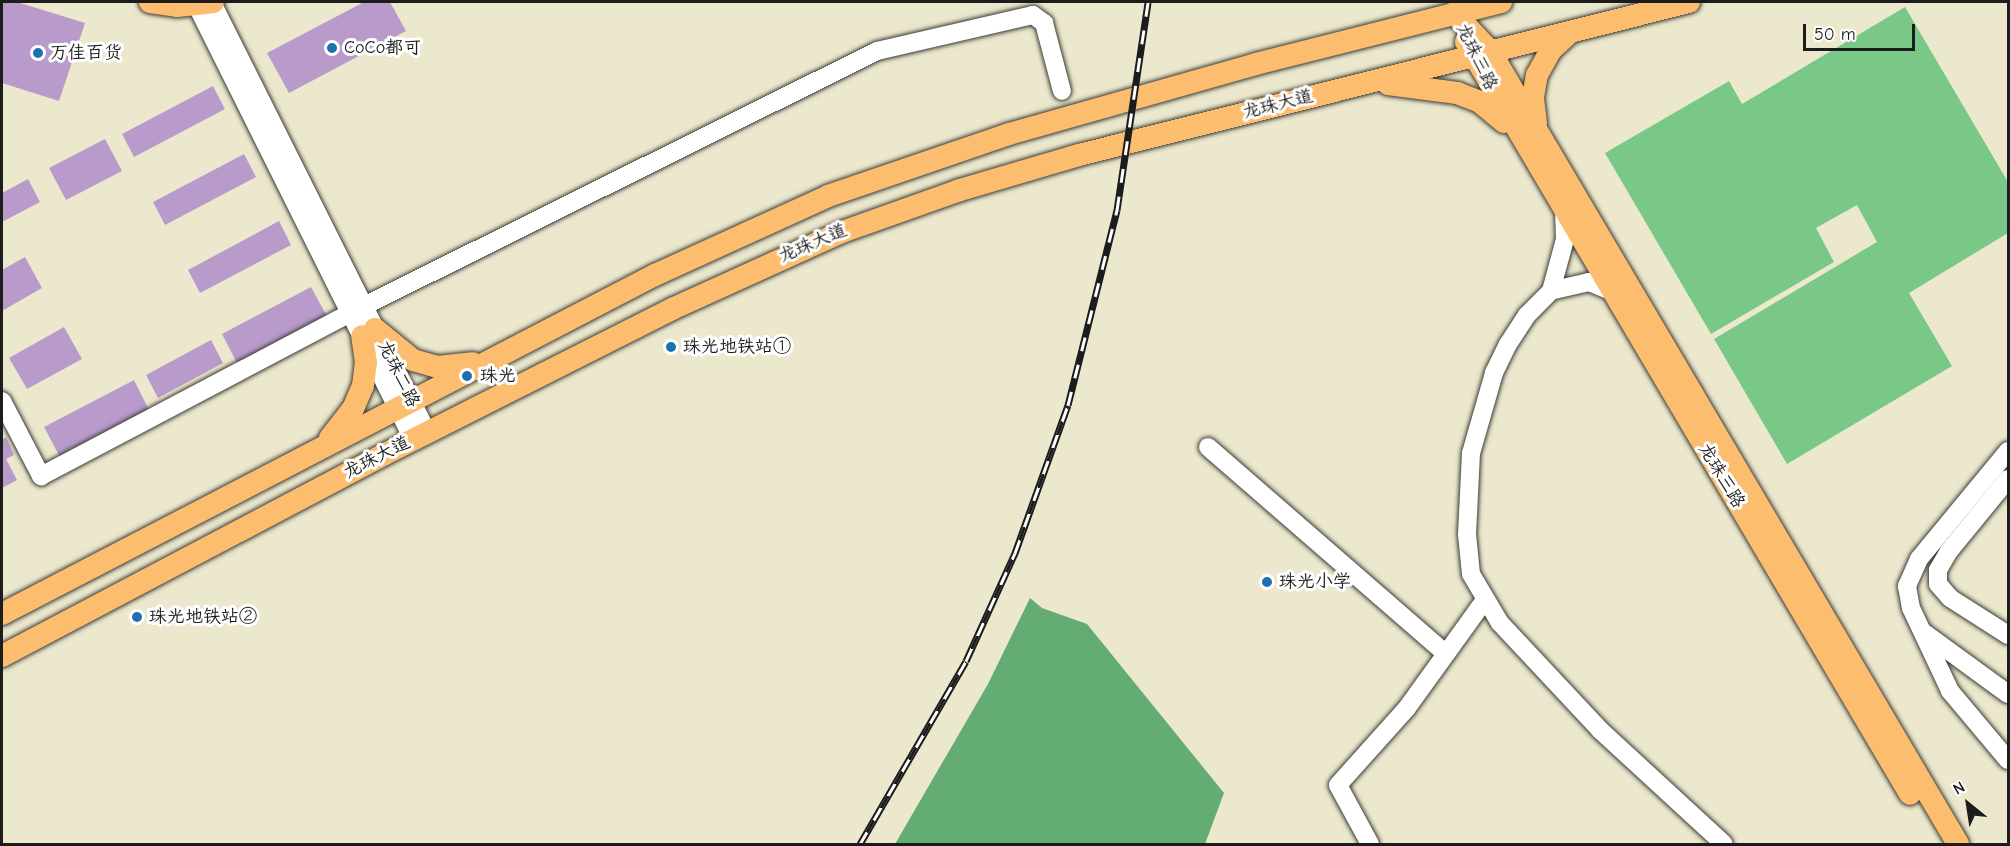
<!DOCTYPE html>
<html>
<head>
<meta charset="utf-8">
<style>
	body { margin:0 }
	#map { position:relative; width:2010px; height:846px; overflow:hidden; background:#ece8cd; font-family:"Comic Neue","LXGW WenKai TC",sans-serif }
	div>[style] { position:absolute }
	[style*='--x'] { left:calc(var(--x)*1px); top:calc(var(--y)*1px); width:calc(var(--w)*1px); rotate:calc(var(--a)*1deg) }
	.green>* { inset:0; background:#7ac888 }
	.forest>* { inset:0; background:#63ac74 }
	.building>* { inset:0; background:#b99bcb }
	.roads { filter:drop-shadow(0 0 2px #3b3b37) drop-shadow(0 0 2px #3b3b37) }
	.minor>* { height:18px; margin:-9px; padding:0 9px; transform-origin:9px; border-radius:9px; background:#fff }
	.major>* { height:22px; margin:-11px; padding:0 11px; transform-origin:11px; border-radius:11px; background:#fcbd6f }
	.rail>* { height:7px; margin-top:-3.5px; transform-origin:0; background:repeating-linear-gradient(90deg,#fff 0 14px,#1c1c1c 0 28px); box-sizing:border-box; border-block:2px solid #1c1c1c }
	.dots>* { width:16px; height:16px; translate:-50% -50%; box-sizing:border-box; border:3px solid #fff; border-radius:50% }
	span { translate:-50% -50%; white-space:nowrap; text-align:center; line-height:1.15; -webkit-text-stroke:6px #fff; paint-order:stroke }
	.poi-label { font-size:18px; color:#1c1c1c }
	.left { translate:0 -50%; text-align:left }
	.street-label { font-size:18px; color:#1c1c1c }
	.frame { position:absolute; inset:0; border:3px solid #1c1c1c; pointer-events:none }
	.north { position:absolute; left:1938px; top:774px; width:60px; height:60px; -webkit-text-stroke:4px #fff; paint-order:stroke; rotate:330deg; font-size:16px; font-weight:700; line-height:24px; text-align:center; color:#1c1c1c }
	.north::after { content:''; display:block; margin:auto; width:21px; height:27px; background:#1c1c1c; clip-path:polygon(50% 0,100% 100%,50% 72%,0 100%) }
	.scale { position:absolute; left:1803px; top:24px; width:112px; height:27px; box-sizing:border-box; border:3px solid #1c1c1c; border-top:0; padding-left:8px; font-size:18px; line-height:21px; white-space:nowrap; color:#1c1c1c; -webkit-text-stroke:4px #fff; paint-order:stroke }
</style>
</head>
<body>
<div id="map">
	<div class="green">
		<div style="clip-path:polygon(1905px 7px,2008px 182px,2008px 233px,1909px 293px,1952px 366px,1787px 464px,1714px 339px,1877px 242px,1857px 205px,1816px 228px,1834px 262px,1711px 334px,1605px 153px,1729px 81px,1742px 104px)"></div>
	</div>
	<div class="forest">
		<div style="clip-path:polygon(1030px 598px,1042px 608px,1087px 624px,1224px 793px,1205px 844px,895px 844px,988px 684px)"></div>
	</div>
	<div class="building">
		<div style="clip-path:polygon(2px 2px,17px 2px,85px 23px,59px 101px,2px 83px)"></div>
		<div style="clip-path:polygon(364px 2px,390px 2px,406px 31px,289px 93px,267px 53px)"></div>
		<div style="clip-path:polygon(213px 86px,225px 109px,134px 157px,122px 134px)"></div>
		<div style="clip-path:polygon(105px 139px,122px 171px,66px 200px,49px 168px)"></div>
		<div style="clip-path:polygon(244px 154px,256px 177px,165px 225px,153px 202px)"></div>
		<div style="clip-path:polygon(28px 179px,40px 202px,2px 222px,2px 193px)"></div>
		<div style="clip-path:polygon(279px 221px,291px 245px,200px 293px,188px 270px)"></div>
		<div style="clip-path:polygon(25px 257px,42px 288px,2px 311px,2px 270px)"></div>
		<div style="clip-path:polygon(311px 287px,328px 318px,238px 365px,222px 334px)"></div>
		<div style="clip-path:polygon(64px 327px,82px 359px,27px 389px,9px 358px)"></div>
		<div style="clip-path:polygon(211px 340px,223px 363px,158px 398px,146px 375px)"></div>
		<div style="clip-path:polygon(134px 380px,150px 412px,61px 459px,44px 427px)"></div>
		<div style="clip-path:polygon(6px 437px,14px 455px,6px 459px,17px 480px,2px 488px,2px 440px)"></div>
	</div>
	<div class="roads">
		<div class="minor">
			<div style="--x:195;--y:2;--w:477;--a:63.5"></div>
			<div style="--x:408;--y:429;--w:14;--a:30"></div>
			<div style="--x:420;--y:436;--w:14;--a:-82"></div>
			<div style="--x:422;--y:422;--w:470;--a:-116.6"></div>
			<div style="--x:1551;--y:291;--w:54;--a:-74.9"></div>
			<div style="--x:1565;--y:239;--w:25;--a:-92"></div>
			<div style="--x:1611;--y:291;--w:24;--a:-158"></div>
			<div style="--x:1589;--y:282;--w:39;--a:167"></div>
			<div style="--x:1551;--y:291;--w:34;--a:135"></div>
			<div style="--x:1527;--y:315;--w:35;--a:123"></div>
			<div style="--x:1508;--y:344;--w:32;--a:116"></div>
			<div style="--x:1494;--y:373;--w:83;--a:106"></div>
			<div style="--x:1471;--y:453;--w:81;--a:92.8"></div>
			<div style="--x:1467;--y:534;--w:40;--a:84.3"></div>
			<div style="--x:1471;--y:574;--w:57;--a:59.4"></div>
			<div style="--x:1500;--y:623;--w:146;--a:46.9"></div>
			<div style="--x:1600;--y:730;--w:168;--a:42.6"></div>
			<div style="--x:364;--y:306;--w:573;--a:-26.43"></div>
			<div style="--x:877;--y:51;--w:160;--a:-13"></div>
			<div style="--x:1033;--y:15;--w:14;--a:36"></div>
			<div style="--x:1044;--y:23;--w:70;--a:75.2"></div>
			<div style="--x:2;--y:401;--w:85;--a:62.5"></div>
			<div style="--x:41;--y:476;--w:349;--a:-27.8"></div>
			<div style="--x:1208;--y:447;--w:315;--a:41"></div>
			<div style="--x:2008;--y:451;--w:140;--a:129.5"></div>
			<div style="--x:1919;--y:559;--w:30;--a:114"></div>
			<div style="--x:1907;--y:586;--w:22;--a:80"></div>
			<div style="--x:1911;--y:608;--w:92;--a:64.8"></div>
			<div style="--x:1950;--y:691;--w:90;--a:50"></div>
			<div style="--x:2008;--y:479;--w:93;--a:129.3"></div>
			<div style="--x:1949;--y:551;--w:22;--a:120"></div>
			<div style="--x:1938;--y:570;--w:14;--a:90"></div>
			<div style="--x:1938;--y:584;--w:18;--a:49"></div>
			<div style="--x:1950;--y:598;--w:69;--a:32.5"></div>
			<div style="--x:1923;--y:632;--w:105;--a:36.1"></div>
			<div style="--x:1370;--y:844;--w:67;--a:-118.5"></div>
			<div style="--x:1338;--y:785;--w:103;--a:-48.1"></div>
			<div style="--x:1407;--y:708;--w:133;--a:-54.2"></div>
		</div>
		<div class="major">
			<div style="--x:150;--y:2;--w:27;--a:8"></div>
			<div style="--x:177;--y:6;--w:36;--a:-6"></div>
			<div style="--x:1454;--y:13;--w:52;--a:46.5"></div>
			<div style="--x:1490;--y:51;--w:921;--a:59.45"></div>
			<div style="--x:1466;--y:42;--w:873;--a:59.44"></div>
			<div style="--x:1388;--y:84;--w:70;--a:7.4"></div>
			<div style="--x:1457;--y:93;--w:25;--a:21"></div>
			<div style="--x:1480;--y:102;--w:31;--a:40"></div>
			<div style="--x:1536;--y:123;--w:26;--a:-97"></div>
			<div style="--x:1533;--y:97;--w:22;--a:-80"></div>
			<div style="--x:1537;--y:75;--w:29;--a:-61"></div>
			<div style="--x:1551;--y:50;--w:25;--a:-43"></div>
			<div style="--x:375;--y:329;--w:49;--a:39.2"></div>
			<div style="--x:413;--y:360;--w:25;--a:16"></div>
			<div style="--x:437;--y:367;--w:36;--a:-6"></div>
			<div style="--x:330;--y:438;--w:37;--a:-52"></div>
			<div style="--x:353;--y:409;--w:25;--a:-67"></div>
			<div style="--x:363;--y:386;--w:23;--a:-83"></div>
			<div style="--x:366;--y:363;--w:27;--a:-98"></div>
			<div style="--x:2;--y:614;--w:736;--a:-27.44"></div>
			<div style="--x:655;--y:275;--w:190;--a:-24.5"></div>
			<div style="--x:828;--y:196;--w:191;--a:-18.9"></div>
			<div style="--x:1009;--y:134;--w:257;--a:-15.8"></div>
			<div style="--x:1256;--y:64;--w:253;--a:-14.2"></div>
			<div style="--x:2;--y:656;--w:433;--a:-27.8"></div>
			<div style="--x:385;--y:454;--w:322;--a:-26.8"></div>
			<div style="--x:672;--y:309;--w:187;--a:-24.4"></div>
			<div style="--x:842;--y:232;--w:125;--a:-19.6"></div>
			<div style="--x:960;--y:190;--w:124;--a:-16.4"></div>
			<div style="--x:1079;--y:155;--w:629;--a:-14.08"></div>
		</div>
	</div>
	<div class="rail">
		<div style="--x:860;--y:844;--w:211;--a:-59.9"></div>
		<div style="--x:966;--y:661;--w:119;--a:-65.6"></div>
		<div style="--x:1015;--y:553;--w:157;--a:-70.3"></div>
		<div style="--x:1068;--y:405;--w:201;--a:-75.9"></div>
		<div style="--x:1117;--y:210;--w:210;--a:-81.5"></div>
	</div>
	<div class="dots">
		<div style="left:332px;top:48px;background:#1f6fb2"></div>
		<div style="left:38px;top:53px;background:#1f6fb2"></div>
		<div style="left:671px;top:347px;background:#1f6fb2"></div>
		<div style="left:467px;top:376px;background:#1f6fb2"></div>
		<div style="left:1267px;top:582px;background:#1f6fb2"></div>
		<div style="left:137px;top:617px;background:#1f6fb2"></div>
	</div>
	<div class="poi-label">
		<span class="left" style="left:344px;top:48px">CoCo都可</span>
		<span class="left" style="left:50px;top:53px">万佳百货</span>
		<span class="left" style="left:683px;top:347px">珠光地铁站①</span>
		<span class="left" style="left:480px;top:376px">珠光</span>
		<span class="left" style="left:1279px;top:582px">珠光小学</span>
		<span class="left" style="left:149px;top:617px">珠光地铁站②</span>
	</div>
	<div class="street-label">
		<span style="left:1476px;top:57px;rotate:64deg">龙珠三路</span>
		<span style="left:1278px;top:105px;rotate:-14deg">龙珠大道</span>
		<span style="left:813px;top:244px;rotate:-23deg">龙珠大道</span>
		<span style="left:398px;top:374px;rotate:64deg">龙珠二路</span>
		<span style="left:377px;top:458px;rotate:-27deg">龙珠大道</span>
		<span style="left:1721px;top:476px;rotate:59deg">龙珠三路</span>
	</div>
	<div class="frame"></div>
	<div class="north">N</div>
	<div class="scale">50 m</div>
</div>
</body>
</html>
